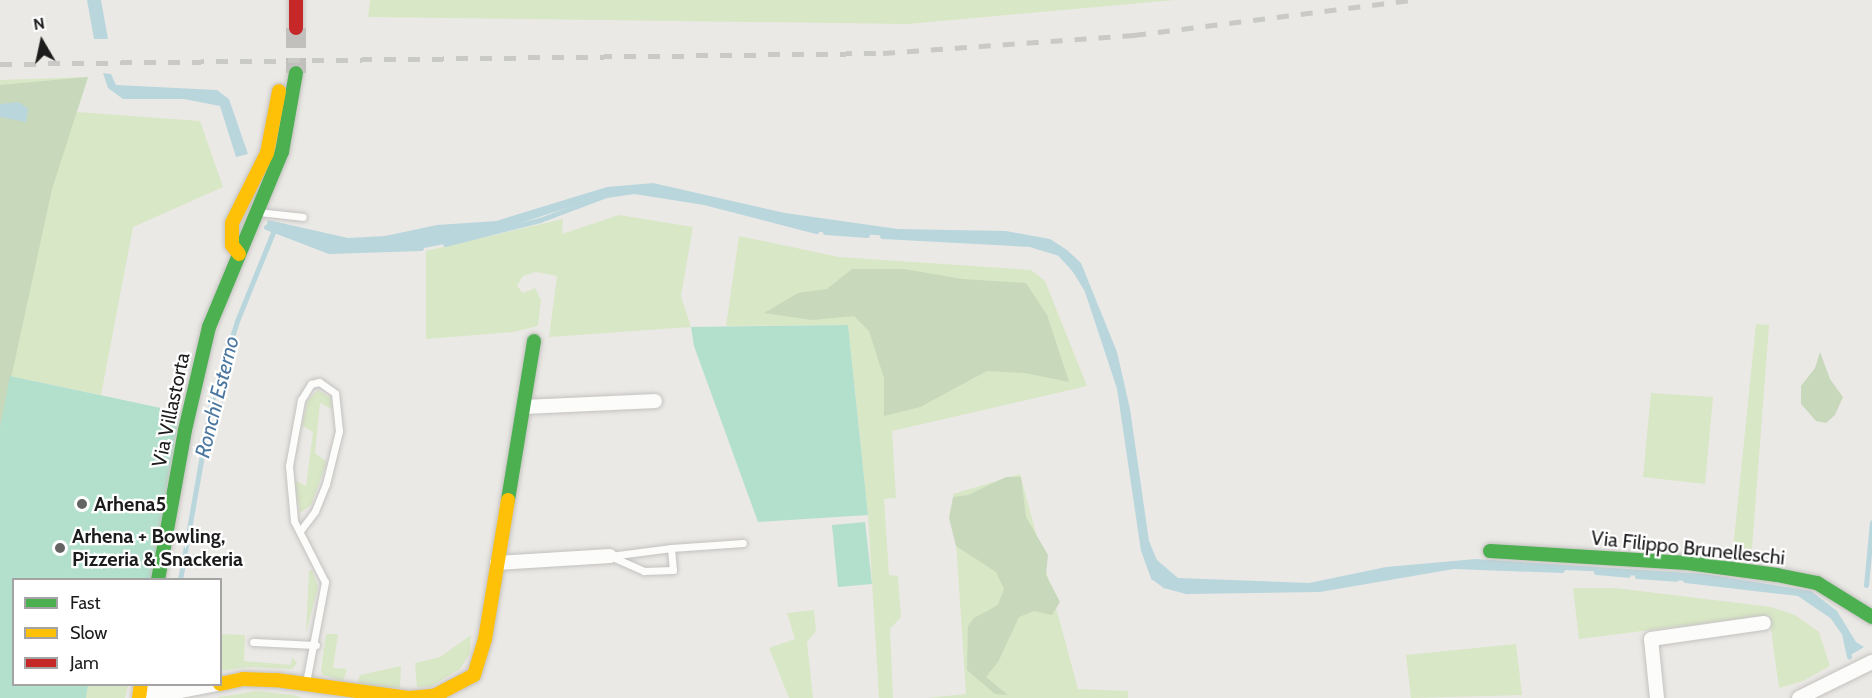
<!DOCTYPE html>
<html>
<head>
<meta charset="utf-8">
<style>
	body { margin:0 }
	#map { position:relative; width:1872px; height:698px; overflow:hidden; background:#ebe9e5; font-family:Cabin,sans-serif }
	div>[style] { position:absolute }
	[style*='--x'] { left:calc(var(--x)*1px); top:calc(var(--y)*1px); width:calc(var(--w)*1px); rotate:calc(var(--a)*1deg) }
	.grass>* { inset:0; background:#d8e7c5 }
	.forest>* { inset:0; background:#c7d8bb }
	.pitch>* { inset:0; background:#b2e0cc }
	.water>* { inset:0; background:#bad6dd }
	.stream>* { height:5px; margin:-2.5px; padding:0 2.5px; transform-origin:2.5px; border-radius:2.5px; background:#bad6dd }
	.secondary-tunnel>* { height:20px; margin-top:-10px; transform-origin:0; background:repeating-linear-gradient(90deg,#c2c0bd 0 20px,transparent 0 30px) }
	.roads { filter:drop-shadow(0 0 2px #c3c2c1) drop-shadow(0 0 2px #c3c2c1) }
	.lane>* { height:7px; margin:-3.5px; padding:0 3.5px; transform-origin:3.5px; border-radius:3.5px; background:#fcfcfb }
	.street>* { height:14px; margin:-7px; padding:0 7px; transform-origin:7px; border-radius:7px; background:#fcfcfb }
	.fast>* { height:14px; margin:-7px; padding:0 7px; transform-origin:7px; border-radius:7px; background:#4caf50 }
	.slow>* { height:14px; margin:-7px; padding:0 7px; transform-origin:7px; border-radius:7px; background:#ffc107 }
	.jam>* { height:14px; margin:-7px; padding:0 7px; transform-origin:7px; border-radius:7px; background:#c62828 }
	.rail>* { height:4.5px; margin-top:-2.25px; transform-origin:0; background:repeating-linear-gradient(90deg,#c9c9c8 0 12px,transparent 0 24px) }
	.dots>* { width:16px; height:16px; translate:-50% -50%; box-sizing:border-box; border:3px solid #fff; border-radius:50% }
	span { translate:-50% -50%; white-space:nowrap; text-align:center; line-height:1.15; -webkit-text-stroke:4.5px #fff; paint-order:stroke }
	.street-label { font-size:20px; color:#1c1c1c }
	.poi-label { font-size:20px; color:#1c1c1c; font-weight:700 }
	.left { translate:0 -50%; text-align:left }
	.water-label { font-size:21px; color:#4c779f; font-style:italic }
	.legend { position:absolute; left:12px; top:578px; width:210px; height:108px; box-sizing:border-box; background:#fff; border:2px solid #a4a4a4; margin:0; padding:8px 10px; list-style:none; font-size:18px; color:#1c1c1c }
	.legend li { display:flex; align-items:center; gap:12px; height:30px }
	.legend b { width:30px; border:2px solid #a4a4a4 }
	.north { position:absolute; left:12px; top:12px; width:60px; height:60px; -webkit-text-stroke:4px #fff; paint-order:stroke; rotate:351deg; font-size:16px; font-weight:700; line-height:24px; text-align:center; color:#1c1c1c }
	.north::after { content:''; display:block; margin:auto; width:21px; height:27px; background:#1c1c1c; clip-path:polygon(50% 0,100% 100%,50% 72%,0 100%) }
</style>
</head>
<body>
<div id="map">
	<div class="grass">
		<div style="clip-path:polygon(370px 0,1175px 0,908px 24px,368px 17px)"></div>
		<div style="clip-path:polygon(88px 77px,77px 112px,200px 121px,223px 187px,133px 227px,101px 395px,10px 376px,0 428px,0 80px)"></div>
		<div style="clip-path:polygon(619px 215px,693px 227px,681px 296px,691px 327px,549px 337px,557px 276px,536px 272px,523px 276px,517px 286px,523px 293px,535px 288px,541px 300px,538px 326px,513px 332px,426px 339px,426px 251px,563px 219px,562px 234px)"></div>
		<div style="clip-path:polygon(739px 236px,839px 257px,1031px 270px,1045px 281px,1087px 386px,892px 431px,896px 498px,884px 499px,889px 575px,898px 576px,901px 617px,890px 629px,893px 698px,879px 698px,868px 515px,848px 325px,726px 326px)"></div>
		<div style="clip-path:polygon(1756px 324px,1769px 325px,1751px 561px,1732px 559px)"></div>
		<div style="clip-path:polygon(318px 390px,331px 398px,332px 409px,320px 403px,315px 453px,327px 462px,311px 505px,300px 513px,294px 480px,306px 486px,313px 432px,302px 425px,308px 400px)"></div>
		<div style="clip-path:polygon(1651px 393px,1713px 397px,1705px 484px,1643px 477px)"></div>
		<div style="clip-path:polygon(1020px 474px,1078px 689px,1128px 691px,1128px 698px,927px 698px,966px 694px,953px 494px)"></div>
		<div style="clip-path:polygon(312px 570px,318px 587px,306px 633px,309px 571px)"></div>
		<div style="clip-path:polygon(1573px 588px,1615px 588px,1771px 607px,1795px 615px,1819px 632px,1830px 666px,1803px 681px,1779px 688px,1769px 615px,1579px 639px)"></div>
		<div style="clip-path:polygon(814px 610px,816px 631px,807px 642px,813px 698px,789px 698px,769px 648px,795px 639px,787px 613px)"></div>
		<div style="clip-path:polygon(220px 634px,245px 635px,244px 661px,291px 665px,292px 657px,297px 663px,292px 669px,248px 667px,221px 671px)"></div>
		<div style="clip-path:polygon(326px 634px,338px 634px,333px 668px,347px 669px,343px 681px,323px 675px,321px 671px)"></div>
		<div style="clip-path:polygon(471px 635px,470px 653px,460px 669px,430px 687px,417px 687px,415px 663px,440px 657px)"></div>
		<div style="clip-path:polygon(1516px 644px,1522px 695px,1411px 698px,1406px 655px)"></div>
		<div style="clip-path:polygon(401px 666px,400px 688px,357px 686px,360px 675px)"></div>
		<div style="clip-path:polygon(88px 685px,88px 684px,128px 685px,125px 698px,86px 698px)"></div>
		<div style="clip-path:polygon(256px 691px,293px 695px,303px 698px,215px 698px)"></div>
	</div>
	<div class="forest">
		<div style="clip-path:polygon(88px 77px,52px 189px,0 429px,0 85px)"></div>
		<div style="clip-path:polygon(852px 269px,904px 269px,962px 279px,1026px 283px,1047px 315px,1069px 382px,1025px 373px,987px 371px,920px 407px,884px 416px,884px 378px,869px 331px,854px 316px,812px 320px,764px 313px,798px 293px,827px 289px)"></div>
		<div style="clip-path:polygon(1820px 352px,1830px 379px,1843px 397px,1835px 415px,1826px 423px,1816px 421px,1801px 404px,1801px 386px,1815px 368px)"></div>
		<div style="clip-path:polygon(1006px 477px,1021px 477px,1026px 517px,1048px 555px,1046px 575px,1060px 602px,1052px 615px,1034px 611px,1019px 617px,998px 662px,986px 677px,1008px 695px,995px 694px,967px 670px,968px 626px,974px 618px,998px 605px,1004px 589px,996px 572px,956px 546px,949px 518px,953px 497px,968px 495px)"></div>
	</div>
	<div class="pitch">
		<div style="clip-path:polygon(848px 325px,868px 515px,758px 522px,694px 346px,691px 327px)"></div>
		<div style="clip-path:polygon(10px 376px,180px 412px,151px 579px,14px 580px,14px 684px,88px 685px,86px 698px,0 698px,0 428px)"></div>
		<div style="clip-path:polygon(865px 522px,872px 584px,838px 587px,832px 525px)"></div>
	</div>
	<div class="water">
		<div style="clip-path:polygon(87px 0,101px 0,108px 39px,94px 39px)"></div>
		<div style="clip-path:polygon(103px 73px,111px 74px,116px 85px,217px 90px,229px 99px,248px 154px,236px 157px,220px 106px,184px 99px,123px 99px,108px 88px)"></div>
		<div style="clip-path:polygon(19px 102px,28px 109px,26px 122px,0 117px,0 104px)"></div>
		<div style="clip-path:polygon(653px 183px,785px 213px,898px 229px,1006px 231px,1050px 239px,1067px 250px,1081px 263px,1117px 352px,1130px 409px,1149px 541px,1157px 560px,1178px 578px,1309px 583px,1386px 567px,1476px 559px,1705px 574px,1811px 591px,1837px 611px,1856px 642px,1864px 647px,1849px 656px,1844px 633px,1832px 616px,1798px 593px,1590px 571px,1453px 566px,1319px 589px,1187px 591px,1164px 585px,1153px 577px,1143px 550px,1119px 388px,1087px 291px,1059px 253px,1030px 244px,805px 231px,704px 202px,634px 191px,606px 195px,475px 238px,419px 249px,329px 251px,266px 227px,268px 220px,348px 238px,385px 236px,437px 225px,496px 221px,607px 187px)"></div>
	</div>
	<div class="stream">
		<div style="--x:266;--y:227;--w:67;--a:20.9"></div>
		<div style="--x:329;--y:251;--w:92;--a:-1.9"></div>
		<div style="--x:825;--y:232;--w:42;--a:4.1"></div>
		<div style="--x:882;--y:236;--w:148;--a:3.1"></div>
		<div style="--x:1030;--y:244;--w:30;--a:17"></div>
		<div style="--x:1059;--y:253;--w:22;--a:47"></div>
		<div style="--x:1074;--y:269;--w:26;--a:59"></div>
		<div style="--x:1087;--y:291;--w:102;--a:71.7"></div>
		<div style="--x:1119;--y:388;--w:164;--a:81.6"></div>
		<div style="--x:1143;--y:550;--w:29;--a:70"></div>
		<div style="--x:1153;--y:577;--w:14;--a:36"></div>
		<div style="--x:1164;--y:585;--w:24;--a:15"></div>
		<div style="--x:1187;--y:591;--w:132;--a:-0.9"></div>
		<div style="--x:1319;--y:589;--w:136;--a:-9.7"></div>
		<div style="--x:1453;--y:566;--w:109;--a:2.1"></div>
		<div style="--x:445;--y:244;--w:98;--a:-14.2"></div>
		<div style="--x:540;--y:220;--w:71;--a:-20.7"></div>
		<div style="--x:606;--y:195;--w:28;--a:-8"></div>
		<div style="--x:634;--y:191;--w:71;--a:8.9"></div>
		<div style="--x:704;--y:202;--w:116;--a:14.5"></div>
		<div style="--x:1596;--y:572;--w:32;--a:5"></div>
		<div style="--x:1637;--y:576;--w:39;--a:4"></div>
		<div style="--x:180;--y:580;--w:179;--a:-80"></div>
		<div style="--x:211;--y:404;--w:87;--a:-72.6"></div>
		<div style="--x:237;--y:321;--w:98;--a:-67.9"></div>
		<div style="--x:1685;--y:580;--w:114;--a:6.6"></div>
		<div style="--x:1798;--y:593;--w:41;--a:34.1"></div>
		<div style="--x:1832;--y:616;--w:21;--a:55"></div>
		<div style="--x:1844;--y:633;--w:24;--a:78"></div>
		<div style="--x:1866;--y:585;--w:63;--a:-84.6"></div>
	</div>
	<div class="secondary-tunnel">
		<div style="--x:296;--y:28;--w:45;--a:90"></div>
	</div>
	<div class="roads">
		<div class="lane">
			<div style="--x:258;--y:212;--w:45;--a:6.3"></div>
			<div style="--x:300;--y:531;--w:25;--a:-53"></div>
			<div style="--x:315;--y:511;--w:29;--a:-68"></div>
			<div style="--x:326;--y:484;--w:55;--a:-76.2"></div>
			<div style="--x:339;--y:431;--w:38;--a:-96"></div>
			<div style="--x:335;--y:393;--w:19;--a:-145"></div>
			<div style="--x:319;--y:382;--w:8;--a:166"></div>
			<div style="--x:311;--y:384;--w:19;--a:122"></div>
			<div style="--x:301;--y:400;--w:67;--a:100.3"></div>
			<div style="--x:289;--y:466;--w:55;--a:84.8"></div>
			<div style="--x:294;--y:521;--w:68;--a:63.1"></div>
			<div style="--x:325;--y:582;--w:103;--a:100.7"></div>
			<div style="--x:671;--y:548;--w:22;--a:85"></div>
			<div style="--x:673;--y:570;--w:29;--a:178"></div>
			<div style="--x:644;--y:571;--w:37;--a:-156"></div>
			<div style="--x:610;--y:556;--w:62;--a:-7.5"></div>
			<div style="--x:671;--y:548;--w:72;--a:-4"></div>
			<div style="--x:253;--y:642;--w:63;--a:2.7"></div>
		</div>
		<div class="street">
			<div style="--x:525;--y:407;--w:130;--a:-2.6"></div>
			<div style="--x:497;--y:563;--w:113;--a:-3.5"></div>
			<div style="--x:140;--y:691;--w:31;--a:4"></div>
			<div style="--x:171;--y:693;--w:47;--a:-11.1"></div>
			<div style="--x:1657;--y:698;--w:59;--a:-95.8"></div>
			<div style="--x:1651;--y:639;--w:114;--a:-8.1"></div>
			<div style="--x:1799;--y:698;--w:81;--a:-26.3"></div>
		</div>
		<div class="fast">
			<div style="--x:508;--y:500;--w:161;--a:-80.7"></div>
			<div style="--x:1490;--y:551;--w:198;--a:3.5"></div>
			<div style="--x:1688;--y:563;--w:90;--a:7.7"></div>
			<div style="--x:1777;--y:575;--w:41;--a:11.3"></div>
			<div style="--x:1817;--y:583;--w:65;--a:31.7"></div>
			<div style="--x:158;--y:580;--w:152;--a:-79.8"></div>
			<div style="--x:185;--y:430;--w:106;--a:-76.9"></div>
			<div style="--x:209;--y:327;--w:190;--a:-67.4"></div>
			<div style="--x:282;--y:152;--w:80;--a:-80"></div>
		</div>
		<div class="slow">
			<div style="--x:239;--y:254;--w:11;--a:-128"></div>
			<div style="--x:232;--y:245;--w:22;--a:-90"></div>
			<div style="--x:232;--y:223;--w:78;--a:-63.4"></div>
			<div style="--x:267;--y:153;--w:63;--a:-79"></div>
			<div style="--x:220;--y:684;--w:24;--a:-12"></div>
			<div style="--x:243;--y:679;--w:33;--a:2"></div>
			<div style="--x:276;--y:680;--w:134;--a:7.7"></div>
			<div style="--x:409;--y:698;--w:25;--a:-5"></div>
			<div style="--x:434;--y:696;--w:45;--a:-27.7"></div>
			<div style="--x:474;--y:675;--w:38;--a:-73"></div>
			<div style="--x:485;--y:639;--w:141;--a:-80.6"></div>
			<div style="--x:139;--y:698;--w:14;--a:-82"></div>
		</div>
		<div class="jam">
			<div style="--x:296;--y:0;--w:28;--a:90"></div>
		</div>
	</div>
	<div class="rail">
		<div style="--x:0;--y:64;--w:883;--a:-0.71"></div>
		<div style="--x:883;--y:53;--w:252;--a:-4.1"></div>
		<div style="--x:1134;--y:35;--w:281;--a:-7.2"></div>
	</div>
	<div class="dots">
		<div style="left:82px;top:504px;background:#646462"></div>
		<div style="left:60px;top:548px;background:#646462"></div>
	</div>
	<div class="street-label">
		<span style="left:171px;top:410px;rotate:-78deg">Via Villastorta</span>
		<span style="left:1688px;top:548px;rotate:6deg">Via Filippo Brunelleschi</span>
	</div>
	<div class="poi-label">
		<span class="left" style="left:94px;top:504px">Arhena5</span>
		<span class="left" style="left:72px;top:548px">Arhena + Bowling,<br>Pizzeria &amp; Snackeria</span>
	</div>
	<div class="water-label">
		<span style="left:217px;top:397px;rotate:-76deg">Ronchi Esterno</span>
	</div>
	<ul class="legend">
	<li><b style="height:8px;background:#4caf50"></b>Fast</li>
	<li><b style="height:8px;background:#ffc107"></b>Slow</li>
	<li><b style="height:8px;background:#c62828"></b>Jam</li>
	</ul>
	<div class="north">N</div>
</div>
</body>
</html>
